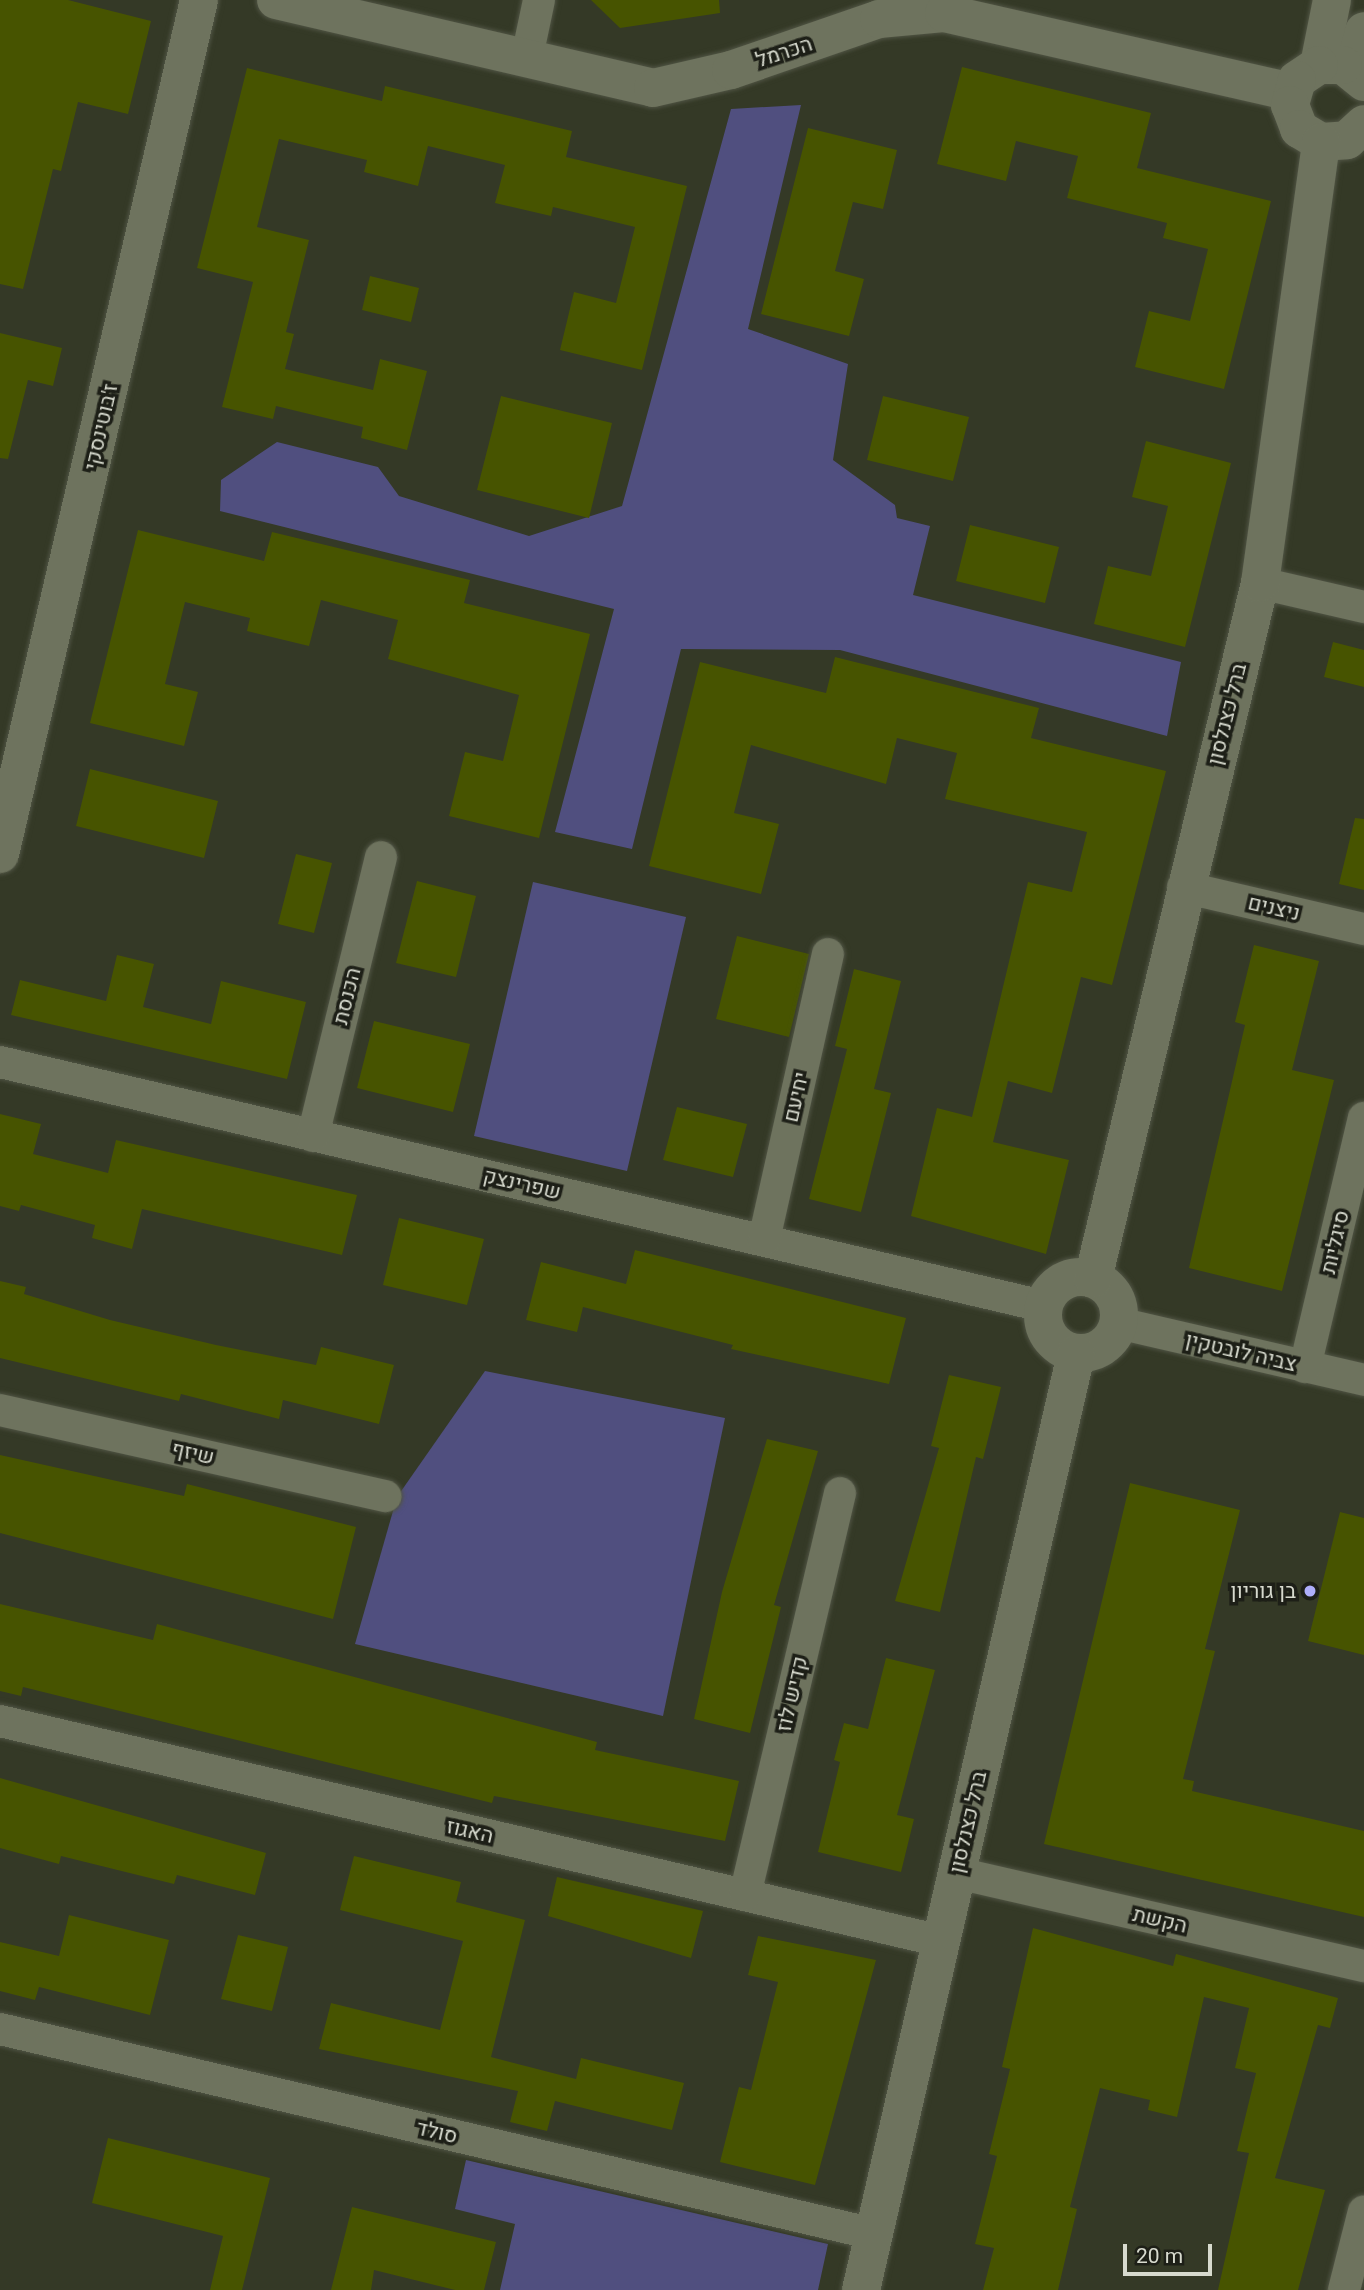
<!DOCTYPE html>
<html>
<head>
<meta charset="utf-8">
<style>
	body { margin:0 }
	#map { position:relative; width:1364px; height:2290px; overflow:hidden; background:#343926; font-family:Roboto,Heebo,sans-serif }
	div>[style] { position:absolute }
	[style*='--x'] { left:calc(var(--x)*1px); top:calc(var(--y)*1px); width:calc(var(--w)*1px); rotate:calc(var(--a)*1deg) }
	.green>* { inset:0; background:#504f7f }
	.building>* { inset:0; background:#475400 }
	.roads { filter:drop-shadow(0 0 2px #505444) drop-shadow(0 0 2px #505444) }
	.street>* { height:32px; margin:-16px; padding:0 16px; transform-origin:16px; border-radius:16px; background:#6e735e }
	.secondary>* { height:38px; margin:-19px; padding:0 19px; transform-origin:19px; border-radius:19px; background:#6e735e }
	.secondary>.ring { margin:-19px; padding:0; box-sizing:content-box; background:none; border:38px solid #6e735e; border-radius:50% }
	.dots>* { width:19px; height:19px; translate:-50% -50%; box-sizing:border-box; border:4px solid #1d1f17; border-radius:50% }
	span { translate:-50% -50%; white-space:nowrap; text-align:center; line-height:1.15; -webkit-text-stroke:7px #1d1f17; paint-order:stroke }
	.street-label { font-size:21px; color:#d7dace }
	.poi-label { font-size:21px; color:#d7dace }
	.right { translate:-100% -50%; text-align:right }
	.scale { position:absolute; left:1123px; top:2244px; width:89px; height:32px; box-sizing:border-box; border:4px solid #d7dace; border-top:0; padding-left:9px; font-size:21px; line-height:24px; white-space:nowrap; color:#d7dace; -webkit-text-stroke:5px #1d1f17; paint-order:stroke }
</style>
</head>
<body>
<div id="map">
	<div class="green">
		<div style="clip-path:polygon(801px 105px,748px 329px,848px 364px,833px 460px,895px 505px,897px 518px,930px 526px,913px 595px,1181px 662px,1167px 736px,840px 650px,681px 649px,632px 849px,555px 832px,614px 609px,220px 511px,221px 480px,277px 442px,378px 467px,399px 496px,529px 536px,622px 506px,731px 109px)"></div>
		<div style="clip-path:polygon(533px 882px,686px 917px,627px 1171px,474px 1136px)"></div>
		<div style="clip-path:polygon(485px 1371px,725px 1418px,663px 1716px,355px 1644px,397px 1497px)"></div>
		<div style="clip-path:polygon(466px 2160px,828px 2244px,818px 2290px,500px 2290px,515px 2224px,455px 2209px)"></div>
	</div>
	<div class="building">
		<div style="clip-path:polygon(0 0,68px 0,151px 21px,128px 114px,78px 102px,61px 171px,53px 169px,23px 289px,0 284px)"></div>
		<div style="clip-path:polygon(591px 0,719px 0,720px 13px,620px 28px)"></div>
		<div style="clip-path:polygon(962px 67px,1151px 113px,1137px 168px,1271px 201px,1224px 389px,1135px 367px,1149px 311px,1190px 321px,1208px 249px,1163px 238px,1167px 223px,1067px 198px,1078px 156px,1016px 141px,1006px 181px,937px 164px)"></div>
		<div style="clip-path:polygon(247px 68px,382px 101px,385px 86px,572px 131px,566px 157px,687px 186px,642px 370px,560px 350px,574px 292px,616px 303px,635px 227px,553px 207px,551px 216px,495px 203px,505px 165px,428px 146px,418px 186px,364px 172px,367px 160px,279px 139px,257px 227px,309px 240px,286px 332px,294px 334px,285px 369px,373px 390px,380px 359px,427px 371px,407px 450px,361px 438px,363px 427px,276px 406px,273px 419px,222px 407px,253px 282px,197px 268px)"></div>
		<div style="clip-path:polygon(808px 128px,897px 150px,883px 209px,853px 202px,835px 271px,864px 279px,849px 336px,761px 314px)"></div>
		<div style="clip-path:polygon(370px 276px,419px 288px,411px 322px,362px 310px)"></div>
		<div style="clip-path:polygon(0 333px,62px 348px,53px 386px,28px 380px,8px 459px,0 458px)"></div>
		<div style="clip-path:polygon(501px 396px,612px 423px,589px 518px,477px 490px)"></div>
		<div style="clip-path:polygon(883px 396px,969px 417px,953px 481px,867px 460px)"></div>
		<div style="clip-path:polygon(1146px 441px,1231px 463px,1185px 647px,1094px 624px,1108px 566px,1151px 576px,1168px 506px,1132px 497px)"></div>
		<div style="clip-path:polygon(970px 525px,1059px 547px,1045px 603px,956px 581px)"></div>
		<div style="clip-path:polygon(138px 530px,264px 561px,272px 532px,470px 580px,464px 603px,590px 634px,539px 838px,449px 816px,465px 752px,503px 761px,519px 695px,388px 659px,398px 620px,321px 600px,309px 646px,247px 631px,250px 618px,185px 602px,165px 684px,198px 692px,184px 746px,90px 723px)"></div>
		<div style="clip-path:polygon(1333px 642px,1364px 650px,1364px 687px,1324px 677px)"></div>
		<div style="clip-path:polygon(835px 657px,1039px 708px,1031px 738px,1166px 771px,1112px 985px,1081px 977px,1052px 1093px,1008px 1081px,993px 1142px,1069px 1160px,1046px 1254px,911px 1216px,937px 1108px,972px 1117px,1028px 882px,1072px 892px,1087px 832px,945px 799px,957px 753px,897px 738px,886px 784px,751px 745px,734px 813px,779px 824px,761px 894px,649px 866px,700px 662px,826px 693px)"></div>
		<div style="clip-path:polygon(90px 769px,218px 801px,204px 858px,76px 826px)"></div>
		<div style="clip-path:polygon(1355px 818px,1364px 819px,1364px 890px,1339px 884px)"></div>
		<div style="clip-path:polygon(296px 854px,332px 863px,314px 933px,278px 924px)"></div>
		<div style="clip-path:polygon(417px 881px,476px 896px,456px 977px,396px 963px)"></div>
		<div style="clip-path:polygon(737px 936px,809px 954px,789px 1037px,716px 1019px)"></div>
		<div style="clip-path:polygon(1254px 945px,1319px 961px,1292px 1070px,1334px 1080px,1282px 1291px,1189px 1268px,1245px 1025px,1235px 1022px)"></div>
		<div style="clip-path:polygon(117px 955px,154px 964px,143px 1007px,211px 1024px,221px 981px,306px 1002px,287px 1079px,11px 1015px,20px 980px,106px 1001px)"></div>
		<div style="clip-path:polygon(854px 969px,901px 981px,874px 1089px,891px 1093px,861px 1212px,809px 1199px,847px 1049px,835px 1046px)"></div>
		<div style="clip-path:polygon(374px 1021px,470px 1044px,453px 1112px,357px 1088px)"></div>
		<div style="clip-path:polygon(677px 1107px,747px 1124px,733px 1177px,663px 1160px)"></div>
		<div style="clip-path:polygon(0 1114px,41px 1124px,33px 1154px,108px 1173px,116px 1140px,357px 1195px,342px 1255px,142px 1209px,132px 1249px,92px 1238px,95px 1225px,21px 1205px,19px 1211px,0 1206px)"></div>
		<div style="clip-path:polygon(399px 1218px,484px 1239px,467px 1305px,383px 1285px)"></div>
		<div style="clip-path:polygon(635px 1250px,906px 1318px,889px 1384px,731px 1349px,733px 1345px,583px 1307px,577px 1332px,526px 1320px,541px 1262px,626px 1284px)"></div>
		<div style="clip-path:polygon(0 1281px,26px 1287px,24px 1294px,110px 1320px,216px 1345px,316px 1365px,321px 1347px,394px 1365px,379px 1424px,283px 1400px,279px 1419px,181px 1394px,179px 1401px,0 1358px)"></div>
		<div style="clip-path:polygon(949px 1375px,1001px 1387px,983px 1459px,976px 1457px,940px 1612px,895px 1601px,939px 1448px,931px 1446px)"></div>
		<div style="clip-path:polygon(767px 1439px,818px 1451px,774px 1605px,781px 1607px,750px 1733px,694px 1719px,722px 1592px)"></div>
		<div style="clip-path:polygon(0 1455px,184px 1496px,187px 1484px,356px 1527px,333px 1619px,0 1533px)"></div>
		<div style="clip-path:polygon(1130px 1483px,1240px 1510px,1205px 1649px,1215px 1651px,1183px 1779px,1194px 1781px,1192px 1791px,1364px 1831px,1364px 1917px,1044px 1844px)"></div>
		<div style="clip-path:polygon(1340px 1512px,1364px 1518px,1364px 1655px,1308px 1641px)"></div>
		<div style="clip-path:polygon(0 1604px,153px 1640px,157px 1624px,597px 1742px,595px 1750px,739px 1781px,725px 1841px,494px 1796px,492px 1803px,23px 1687px,21px 1696px,0 1691px)"></div>
		<div style="clip-path:polygon(886px 1658px,935px 1670px,897px 1815px,914px 1819px,901px 1872px,818px 1852px,840px 1762px,834px 1760px,844px 1723px,868px 1729px)"></div>
		<div style="clip-path:polygon(0 1778px,266px 1853px,255px 1895px,177px 1875px,174px 1884px,61px 1856px,59px 1864px,0 1848px)"></div>
		<div style="clip-path:polygon(354px 1856px,461px 1882px,456px 1902px,525px 1920px,491px 2057px,576px 2079px,581px 2058px,684px 2083px,672px 2130px,555px 2101px,547px 2131px,510px 2122px,518px 2091px,319px 2049px,331px 2003px,440px 2030px,463px 1941px,340px 1910px)"></div>
		<div style="clip-path:polygon(557px 1877px,703px 1911px,691px 1958px,548px 1916px)"></div>
		<div style="clip-path:polygon(69px 1915px,169px 1940px,150px 2015px,39px 1987px,35px 2000px,0 1991px,0 1942px,59px 1956px)"></div>
		<div style="clip-path:polygon(1033px 1928px,1173px 1966px,1176px 1954px,1338px 1998px,1330px 2028px,1318px 2025px,1275px 2178px,1325px 2190px,1298px 2290px,1218px 2290px,1249px 2153px,1237px 2151px,1256px 2073px,1235px 2068px,1249px 2008px,1204px 1997px,1177px 2117px,1148px 2110px,1150px 2100px,1100px 2088px,1070px 2207px,1077px 2209px,1058px 2290px,983px 2290px,994px 2248px,975px 2244px,997px 2156px,989px 2154px,1010px 2069px,1002px 2067px)"></div>
		<div style="clip-path:polygon(238px 1935px,288px 1947px,272px 2011px,221px 1999px)"></div>
		<div style="clip-path:polygon(758px 1936px,876px 1960px,815px 2185px,720px 2162px,739px 2087px,751px 2090px,778px 1982px,748px 1975px)"></div>
		<div style="clip-path:polygon(108px 2138px,270px 2178px,242px 2290px,210px 2290px,223px 2236px,92px 2203px)"></div>
		<div style="clip-path:polygon(352px 2207px,496px 2242px,484px 2290px,455px 2290px,374px 2270px,371px 2290px,331px 2290px)"></div>
	</div>
	<div class="roads">
		<div class="street">
			<div style="--x:527;--y:57;--w:58;--a:-78.1"></div>
			<div style="--x:1260;--y:583;--w:107;--a:13"></div>
			<div style="--x:1183;--y:887;--w:186;--a:13.1"></div>
			<div style="--x:0;--y:1062;--w:1071;--a:13.17"></div>
			<div style="--x:313;--y:1136;--w:287;--a:-76.3"></div>
			<div style="--x:764;--y:1240;--w:293;--a:-77.4"></div>
			<div style="--x:1118;--y:1323;--w:253;--a:13"></div>
			<div style="--x:1305;--y:1367;--w:256;--a:-76.7"></div>
			<div style="--x:0;--y:1410;--w:395;--a:12.6"></div>
			<div style="--x:0;--y:1721;--w:966;--a:13.16"></div>
			<div style="--x:957;--y:1873;--w:417;--a:12.9"></div>
			<div style="--x:745;--y:1895;--w:413;--a:-76.7"></div>
			<div style="--x:0;--y:2029;--w:898;--a:13.2"></div>
			<div style="--x:1344;--y:2290;--w:81;--a:-75.8"></div>
		</div>
		<div class="secondary">
			<div style="--x:276;--y:0;--w:387;--a:13.1"></div>
			<div style="--x:653;--y:88;--w:80;--a:-13"></div>
			<div style="--x:731;--y:70;--w:157;--a:-19"></div>
			<div style="--x:879;--y:19;--w:65;--a:-5.3"></div>
			<div style="--x:944;--y:13;--w:357;--a:12.8"></div>
			<div style="--x:1319;--y:65;--w:66;--a:-78.7"></div>
			<div style="--x:1354;--y:71;--w:41;--a:-76"></div>
			<div style="--x:1364;--y:82;--w:27;--a:-141"></div>
			<div style="--x:1343;--y:65;--w:24;--a:180"></div>
			<div style="--x:1319;--y:65;--w:27;--a:146"></div>
			<div style="--x:1297;--y:80;--w:26;--a:106"></div>
			<div style="--x:1290;--y:105;--w:26;--a:69"></div>
			<div style="--x:1299;--y:129;--w:26;--a:31"></div>
			<div style="--x:1321;--y:142;--w:26;--a:-4"></div>
			<div style="--x:1347;--y:140;--w:23;--a:-43"></div>
			<div style="--x:0;--y:854;--w:877;--a:-76.88"></div>
			<div class="ring" style="left:1043px;top:1277px;width:38px;height:38px"></div>
			<div style="--x:1093;--y:1279;--w:716;--a:-76.51"></div>
			<div style="--x:1260;--y:583;--w:445;--a:-82.1"></div>
			<div style="--x:861;--y:2290;--w:960;--a:-77.06"></div>
		</div>
	</div>
	<div class="dots">
		<div style="left:1310px;top:1591px;background:#aeaefa"></div>
	</div>
	<div class="street-label">
		<span style="left:784px;top:52px;rotate:-18deg">הכרמל</span>
		<span style="left:101px;top:427px;rotate:-77deg">ז'בוטינסקי</span>
		<span style="left:1227px;top:714px;rotate:-76deg">ברל כצנלסון</span>
		<span style="left:1274px;top:908px;rotate:13deg">ניצנים</span>
		<span style="left:347px;top:996px;rotate:-76deg">הכנסת</span>
		<span style="left:796px;top:1097px;rotate:-77deg">יחיעם</span>
		<span style="left:522px;top:1184px;rotate:13deg">שפרינצק</span>
		<span style="left:1335px;top:1242px;rotate:-77deg">סיגליות</span>
		<span style="left:1241px;top:1352px;rotate:13deg">צביה לובטקין</span>
		<span style="left:193px;top:1453px;rotate:13deg">שיזף</span>
		<span style="left:792px;top:1694px;rotate:-77deg">קדיש לוז</span>
		<span style="left:968px;top:1822px;rotate:-77deg">ברל כצנלסון</span>
		<span style="left:470px;top:1831px;rotate:13deg">האגוז</span>
		<span style="left:1160px;top:1920px;rotate:13deg">הקשת</span>
		<span style="left:437px;top:2132px;rotate:13deg">סולד</span>
	</div>
	<div class="poi-label">
		<span class="right" style="left:1296px;top:1591px">בן גוריון</span>
	</div>
	<div class="scale">20 m</div>
</div>
</body>
</html>
